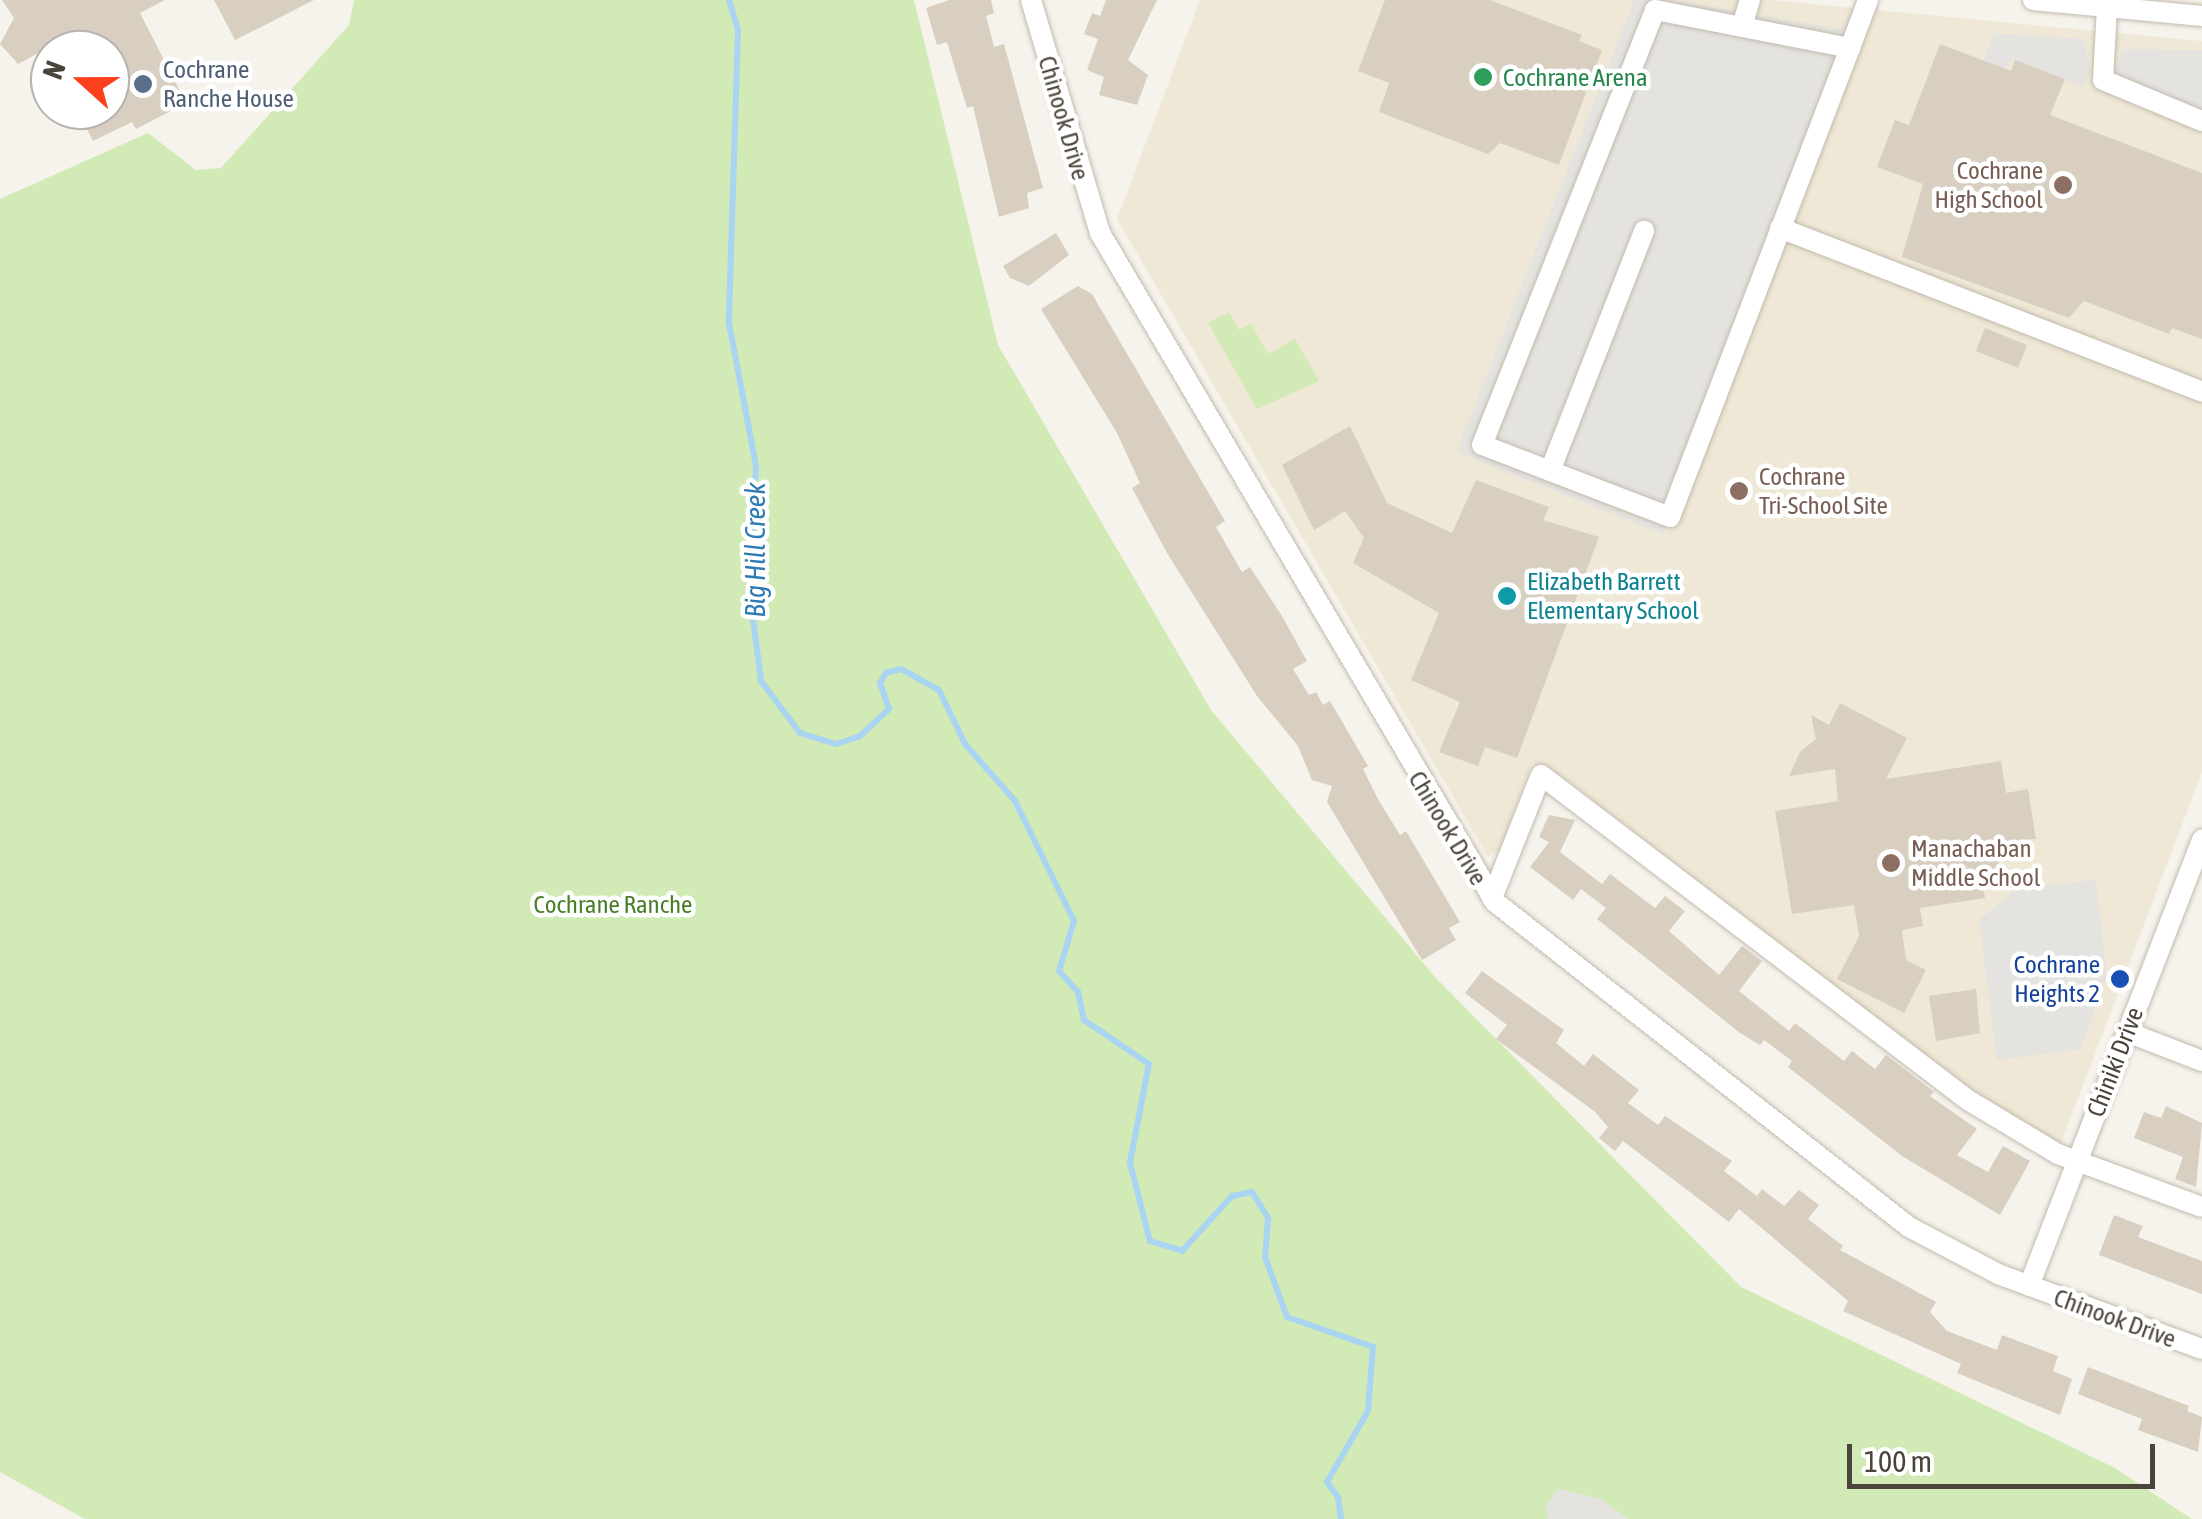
<!DOCTYPE html>
<html>
<head>
<meta charset="utf-8">
<style>
	body { margin:0 }
	#map { position:relative; width:2202px; height:1519px; overflow:hidden; background:#f6f3ec; font-family:"Asap Condensed",sans-serif }
	div>[style] { position:absolute }
	[style*='--x'] { left:calc(var(--x)*1px); top:calc(var(--y)*1px); width:calc(var(--w)*1px); rotate:calc(var(--a)*1deg) }
	.education>* { inset:0; background:#efe8d6 }
	.green>* { inset:0; background:#d2eab5 }
	.parking>* { inset:0; background:#e5e3e0 }
	.stream>* { height:6px; margin:-3px; padding:0 3px; transform-origin:3px; border-radius:3px; background:#a9d4f2 }
	.building>* { inset:0; background:#d8cfc1 }
	.roads { filter:drop-shadow(0 0 2px #c2bbae) drop-shadow(0 0 2px #c2bbae) }
	.minor>* { height:20px; margin:-10px; padding:0 10px; transform-origin:10px; border-radius:10px; background:#fff }
	.dots>* { width:28px; height:28px; translate:-50% -50%; box-sizing:border-box; border:5px solid #fff; border-radius:50% }
	span { translate:-50% -50%; white-space:nowrap; text-align:center; line-height:1.15; -webkit-text-stroke:9px #fff; paint-order:stroke }
	.service-label { font-size:25px; color:#4e5e75 }
	.left { translate:0 -50%; text-align:left }
	.leisure-label { font-size:25px; color:#27864d }
	.street-label { font-size:25px; color:#4b4439 }
	.education-label { font-size:25px; color:#785e54 }
	.right { translate:-100% -50%; text-align:right }
	.culture-label { font-size:25px; color:#0d838f }
	.park-label { font-size:25px; color:#4a7f2a }
	.transit-label { font-size:25px; color:#164399 }
	.water-label { font-size:28px; color:#2e7ab2; font-style:italic }
	.north { position:absolute; left:30px; top:30px; width:100px; height:100px; box-sizing:border-box; background:#fff; border:2px solid #b7b4b0; border-radius:50%; rotate:291deg; font-size:28px; font-weight:700; line-height:40px; text-align:center; color:#4b4439 }
	.north::after { content:''; display:block; margin:auto; width:35px; height:45px; background:#fc3f1d; clip-path:polygon(50% 0,100% 100%,50% 72%,0 100%) }
	.scale { position:absolute; left:1847px; top:1444px; width:308px; height:45px; box-sizing:border-box; border:5px solid #4b4439; border-top:0; padding-left:12px; font-size:30px; line-height:35px; white-space:nowrap; color:#4b4439; -webkit-text-stroke:8px #fff; paint-order:stroke }
</style>
</head>
<body>
<div id="map">
	<div class="education">
		<div style="clip-path:polygon(1200px 0,1769px 0,2202px 41px,2202px 772px,2060px 1146px,1968px 1088px,1556px 772px,1532px 764px,1500px 849px,1488px 857px,1117px 219px)"></div>
	</div>
	<div class="green">
		<div style="clip-path:polygon(354px 0,914px 0,998px 345px,1211px 710px,1435px 977px,1741px 1287px,2115px 1468px,2192px 1519px,85px 1519px,0 1472px,0 199px,148px 133px,196px 170px,221px 168px,349px 25px)"></div>
		<div style="clip-path:polygon(1229px 312px,1239px 330px,1251px 324px,1268px 354px,1295px 339px,1319px 381px,1257px 409px,1208px 323px)"></div>
	</div>
	<div class="parking">
		<div style="clip-path:polygon(1634px 0,1671px 0,1856px 32px,1663px 534px,1456px 452px)"></div>
		<div style="clip-path:polygon(1994px 33px,2084px 39px,2090px 71px,2084px 87px,2012px 59px,2006px 70px,1983px 62px)"></div>
		<div style="clip-path:polygon(2123px 49px,2202px 50px,2202px 113px,2129px 85px,2115px 71px)"></div>
		<div style="clip-path:polygon(2096px 880px,2107px 975px,2081px 1049px,1997px 1060px,1979px 920px,2018px 888px)"></div>
		<div style="clip-path:polygon(1558px 1489px,1601px 1499px,1628px 1519px,1548px 1519px,1546px 1505px)"></div>
	</div>
	<div class="stream">
		<div style="--x:729;--y:0;--w:31;--a:73"></div>
		<div style="--x:738;--y:30;--w:293;--a:91.8"></div>
		<div style="--x:729;--y:323;--w:146;--a:79.3"></div>
		<div style="--x:756;--y:466;--w:122;--a:93.3"></div>
		<div style="--x:749;--y:588;--w:94;--a:82.6"></div>
		<div style="--x:761;--y:681;--w:65;--a:53.1"></div>
		<div style="--x:800;--y:733;--w:38;--a:17"></div>
		<div style="--x:836;--y:744;--w:25;--a:-18"></div>
		<div style="--x:860;--y:736;--w:40;--a:-43"></div>
		<div style="--x:889;--y:709;--w:28;--a:-109"></div>
		<div style="--x:880;--y:683;--w:12;--a:-59"></div>
		<div style="--x:886;--y:673;--w:16;--a:-15"></div>
		<div style="--x:901;--y:669;--w:43;--a:28.9"></div>
		<div style="--x:939;--y:690;--w:60;--a:64.3"></div>
		<div style="--x:965;--y:744;--w:76;--a:48.7"></div>
		<div style="--x:1015;--y:801;--w:134;--a:63.8"></div>
		<div style="--x:1074;--y:921;--w:52;--a:106.7"></div>
		<div style="--x:1059;--y:971;--w:28;--a:48"></div>
		<div style="--x:1078;--y:992;--w:29;--a:78"></div>
		<div style="--x:1084;--y:1020;--w:78;--a:34.1"></div>
		<div style="--x:1149;--y:1064;--w:101;--a:100.9"></div>
		<div style="--x:1130;--y:1163;--w:81;--a:75.6"></div>
		<div style="--x:1150;--y:1241;--w:34;--a:17"></div>
		<div style="--x:1182;--y:1251;--w:74;--a:-47.7"></div>
		<div style="--x:1232;--y:1196;--w:20;--a:-11"></div>
		<div style="--x:1252;--y:1192;--w:31;--a:58"></div>
		<div style="--x:1268;--y:1218;--w:39;--a:94"></div>
		<div style="--x:1265;--y:1257;--w:64;--a:69.9"></div>
		<div style="--x:1287;--y:1317;--w:91;--a:19.2"></div>
		<div style="--x:1373;--y:1347;--w:64;--a:94.5"></div>
		<div style="--x:1368;--y:1411;--w:82;--a:120"></div>
		<div style="--x:1327;--y:1482;--w:19;--a:54"></div>
		<div style="--x:1338;--y:1497;--w:22;--a:82"></div>
	</div>
	<div class="building">
		<div style="clip-path:polygon(2px 0,165px 0,140px 13px,186px 103px,136px 129px,132px 122px,93px 141px,77px 110px,110px 110px,110px 50px,46px 49px,18px 64px,0 44px,14px 18px)"></div>
		<div style="clip-path:polygon(214px 0,314px 0,235px 40px)"></div>
		<div style="clip-path:polygon(949px 0,991px 0,994px 13px,986px 16px,994px 47px,1004px 44px,1043px 188px,1027px 193px,1029px 208px,999px 217px,973px 106px,967px 108px,947px 42px,937px 45px,926px 8px)"></div>
		<div style="clip-path:polygon(1106px 0,1157px 0,1128px 60px,1148px 75px,1137px 105px,1099px 95px,1104px 77px,1087px 70px,1098px 39px,1084px 34px,1092px 13px,1100px 16px)"></div>
		<div style="clip-path:polygon(1385px 0,1490px 0,1582px 35px,1579px 41px,1602px 50px,1559px 165px,1500px 143px,1488px 154px,1379px 112px,1389px 83px,1358px 71px)"></div>
		<div style="clip-path:polygon(1940px 44px,2011px 71px,2015px 60px,2065px 79px,2050px 115px,2202px 173px,2202px 339px,2172px 328px,2169px 334px,2084px 301px,2069px 318px,1902px 257px,1923px 184px,1877px 167px,1895px 120px,1909px 125px)"></div>
		<div style="clip-path:polygon(1056px 233px,1069px 255px,1029px 286px,1010px 278px,1003px 266px)"></div>
		<div style="clip-path:polygon(1078px 286px,1092px 294px,1225px 521px,1216px 527px,1242px 572px,1250px 567px,1282px 616px,1307px 661px,1293px 669px,1309px 695px,1316px 692px,1323px 705px,1330px 701px,1368px 766px,1363px 769px,1379px 801px,1400px 835px,1406px 831px,1460px 922px,1449px 928px,1456px 940px,1422px 960px,1327px 802px,1332px 786px,1312px 780px,1298px 746px,1257px 696px,1167px 553px,1132px 488px,1140px 483px,1117px 433px,1041px 309px)"></div>
		<div style="clip-path:polygon(1985px 328px,2027px 345px,2018px 368px,1976px 351px)"></div>
		<div style="clip-path:polygon(1350px 426px,1387px 503px,1452px 533px,1476px 480px,1549px 507px,1543px 520px,1599px 537px,1517px 758px,1485px 747px,1478px 766px,1439px 752px,1460px 702px,1411px 680px,1439px 613px,1353px 563px,1364px 538px,1345px 511px,1314px 530px,1282px 465px)"></div>
		<div style="clip-path:polygon(1840px 703px,1907px 738px,1886px 779px,2001px 761px,2006px 793px,2028px 789px,2036px 839px,2013px 841px,2016px 854px,1998px 858px,1999px 869px,1980px 872px,1985px 898px,1920px 908px,1923px 926px,1902px 930px,1906px 960px,1926px 970px,1904px 1013px,1837px 979px,1859px 936px,1854px 905px,1792px 914px,1775px 811px,1838px 801px,1835px 769px,1789px 776px,1800px 752px,1816px 739px,1811px 715px,1829px 725px)"></div>
		<div style="clip-path:polygon(1549px 815px,1575px 820px,1560px 852px,1602px 884px,1610px 874px,1655px 908px,1665px 896px,1685px 911px,1669px 931px,1719px 975px,1742px 946px,1762px 961px,1739px 991px,1789px 1031px,1795px 1023px,1844px 1061px,1852px 1051px,1875px 1069px,1886px 1055px,1934px 1092px,1930px 1096px,1977px 1129px,1957px 1155px,1988px 1172px,2003px 1146px,2030px 1161px,2000px 1215px,1902px 1156px,1788px 1067px,1792px 1061px,1764px 1040px,1760px 1045px,1740px 1033px,1597px 919px,1606px 908px,1581px 889px,1573px 900px,1530px 867px,1549px 842px,1539px 837px)"></div>
		<div style="clip-path:polygon(1482px 971px,1564px 1030px,1556px 1043px,1584px 1066px,1593px 1054px,1639px 1090px,1628px 1103px,1658px 1125px,1665px 1116px,1732px 1161px,1724px 1171px,1757px 1196px,1762px 1189px,1784px 1206px,1799px 1190px,1819px 1205px,1808px 1219px,1843px 1246px,1840px 1250px,1936px 1302px,1930px 1312px,1947px 1331px,1997px 1350px,2002px 1335px,2058px 1356px,2053px 1371px,2072px 1379px,2060px 1415px,1957px 1373px,1961px 1364px,1843px 1311px,1848px 1301px,1739px 1209px,1729px 1222px,1623px 1141px,1615px 1151px,1599px 1138px,1608px 1127px,1594px 1111px,1496px 1039px,1507px 1025px,1465px 993px)"></div>
		<div style="clip-path:polygon(1976px 989px,1980px 1033px,1936px 1041px,1929px 996px)"></div>
		<div style="clip-path:polygon(2166px 1106px,2202px 1123px,2196px 1187px,2175px 1179px,2183px 1157px,2134px 1138px,2144px 1112px,2161px 1118px)"></div>
		<div style="clip-path:polygon(2114px 1215px,2143px 1226px,2138px 1237px,2202px 1261px,2202px 1294px,2099px 1255px)"></div>
		<div style="clip-path:polygon(2088px 1367px,2189px 1406px,2187px 1411px,2202px 1417px,2198px 1452px,2138px 1430px,2142px 1419px,2078px 1394px)"></div>
	</div>
	<div class="roads">
		<div class="minor">
			<div style="--x:1031;--y:0;--w:243;--a:73.5"></div>
			<div style="--x:1100;--y:233;--w:777;--a:59.44"></div>
			<div style="--x:1495;--y:902;--w:526;--a:38.13"></div>
			<div style="--x:1909;--y:1227;--w:101;--a:27.8"></div>
			<div style="--x:1998;--y:1274;--w:217;--a:20.2"></div>
			<div style="--x:2033;--y:0;--w:170;--a:5.4"></div>
			<div style="--x:2107;--y:7;--w:73;--a:93.1"></div>
			<div style="--x:2103;--y:80;--w:107;--a:22.5"></div>
			<div style="--x:1655;--y:10;--w:199;--a:11"></div>
			<div style="--x:1850;--y:48;--w:502;--a:111"></div>
			<div style="--x:1670;--y:517;--w:201;--a:-159"></div>
			<div style="--x:1482;--y:445;--w:468;--a:-68.3"></div>
			<div style="--x:1742;--y:26;--w:27;--a:-73"></div>
			<div style="--x:1850;--y:48;--w:51;--a:-69.4"></div>
			<div style="--x:1780;--y:228;--w:453;--a:21.2"></div>
			<div style="--x:1550;--y:471;--w:258;--a:-68.6"></div>
			<div style="--x:1492;--y:898;--w:132;--a:-68.3"></div>
			<div style="--x:1541;--y:775;--w:537;--a:37.28"></div>
			<div style="--x:1968;--y:1100;--w:105;--a:31"></div>
			<div style="--x:2058;--y:1154;--w:153;--a:20.2"></div>
			<div style="--x:2127;--y:1032;--w:80;--a:21.1"></div>
			<div style="--x:2029;--y:1286;--w:479;--a:-68.8"></div>
		</div>
	</div>
	<div class="dots">
		<div style="left:1483px;top:77px;background:#2e9e5b"></div>
		<div style="left:143px;top:84px;background:#5c6f8a"></div>
		<div style="left:2063px;top:185px;background:#8d6e63"></div>
		<div style="left:1739px;top:491px;background:#8d6e63"></div>
		<div style="left:1507px;top:596px;background:#0f9aa8"></div>
		<div style="left:1891px;top:863px;background:#8d6e63"></div>
		<div style="left:2120px;top:979px;background:#1a4fb4"></div>
	</div>
	<div class="service-label">
		<span class="left" style="left:163px;top:84px">Cochrane<br>Ranche House</span>
	</div>
	<div class="leisure-label">
		<span class="left" style="left:1503px;top:77px">Cochrane Arena</span>
	</div>
	<div class="street-label">
		<span style="left:1064px;top:118px;rotate:74deg">Chinook Drive</span>
		<span style="left:1448px;top:828px;rotate:59deg">Chinook Drive</span>
		<span style="left:2115px;top:1062px;rotate:-69deg">Chiniki Drive</span>
		<span style="left:2115px;top:1318px;rotate:20deg">Chinook Drive</span>
	</div>
	<div class="education-label">
		<span class="right" style="left:2043px;top:185px">Cochrane<br>High School</span>
		<span class="left" style="left:1759px;top:491px">Cochrane<br>Tri-School Site</span>
		<span class="left" style="left:1911px;top:863px">Manachaban<br>Middle School</span>
	</div>
	<div class="culture-label">
		<span class="left" style="left:1527px;top:596px">Elizabeth Barrett<br>Elementary School</span>
	</div>
	<div class="park-label">
		<span style="left:613px;top:904px">Cochrane Ranche</span>
	</div>
	<div class="transit-label">
		<span class="right" style="left:2100px;top:979px">Cochrane<br>Heights 2</span>
	</div>
	<div class="water-label">
		<span style="left:755px;top:550px;rotate:-90deg">Big Hill Creek</span>
	</div>
	<div class="north">N</div>
	<div class="scale">100 m</div>
</div>
</body>
</html>
